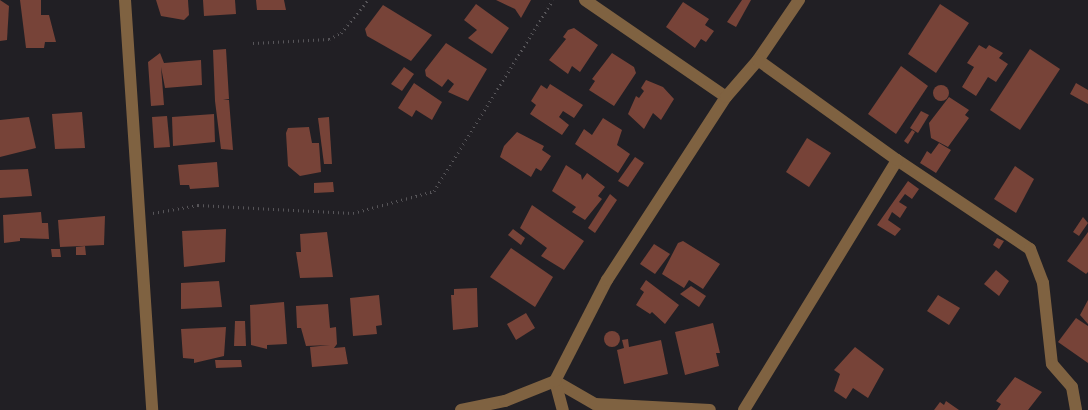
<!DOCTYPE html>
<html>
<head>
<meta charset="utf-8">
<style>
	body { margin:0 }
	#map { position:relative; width:1088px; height:410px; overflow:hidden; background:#211f24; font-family:Roboto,sans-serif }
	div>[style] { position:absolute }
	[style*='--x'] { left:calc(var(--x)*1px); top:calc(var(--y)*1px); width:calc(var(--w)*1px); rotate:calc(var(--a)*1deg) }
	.building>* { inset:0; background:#774338 }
	.round { border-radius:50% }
	.path>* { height:3px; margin-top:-1.5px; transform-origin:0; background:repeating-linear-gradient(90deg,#575559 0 1px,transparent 0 5px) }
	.minor>* { height:12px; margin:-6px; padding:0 6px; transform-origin:6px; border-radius:6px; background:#7f6241 }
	span { translate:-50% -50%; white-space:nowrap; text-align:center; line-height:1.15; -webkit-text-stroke:4.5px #211f24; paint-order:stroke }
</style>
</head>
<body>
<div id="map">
	<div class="building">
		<div style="clip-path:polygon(0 0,9px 6px,7px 40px,0 41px)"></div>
		<div style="clip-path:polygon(20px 0,41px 0,41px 15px,49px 15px,56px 42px,45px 42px,44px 48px,26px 48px)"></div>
		<div style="clip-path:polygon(156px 0,188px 0,189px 15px,184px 20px,161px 16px)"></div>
		<div style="clip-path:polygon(203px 0,235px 0,236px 14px,204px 16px)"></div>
		<div style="clip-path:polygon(256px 0,284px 0,286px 10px,257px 10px)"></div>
		<div style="clip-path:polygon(496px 0,531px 0,521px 18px,515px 9px)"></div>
		<div style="clip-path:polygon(742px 0,751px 0,736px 27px,727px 22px)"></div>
		<div style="clip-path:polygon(683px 2px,709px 19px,705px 25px,714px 31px,706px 42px,701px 39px,695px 48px,666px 27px)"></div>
		<div style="clip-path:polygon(476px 4px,509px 28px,492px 54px,468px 38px,477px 30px,464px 20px)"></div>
		<div style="clip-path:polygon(940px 4px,969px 23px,936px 73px,908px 54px)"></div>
		<div style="clip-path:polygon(383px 5px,432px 35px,411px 61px,367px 36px,365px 29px)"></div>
		<div style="clip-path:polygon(574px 28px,598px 45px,580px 72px,572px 66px,568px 74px,549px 60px,566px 39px,563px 37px,568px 30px)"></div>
		<div style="clip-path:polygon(446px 43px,487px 69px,468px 101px,448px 92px,454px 84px,448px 79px,442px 87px,426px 76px,425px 70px)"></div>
		<div style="clip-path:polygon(979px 45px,986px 49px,989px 45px,1003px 53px,999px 58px,1008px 64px,996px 82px,988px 77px,976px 96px,962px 87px,974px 67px,967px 63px)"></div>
		<div style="clip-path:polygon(226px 49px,229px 99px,223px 100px,229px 100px,233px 150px,221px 149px,215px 101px,213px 50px)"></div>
		<div style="clip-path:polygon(1030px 49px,1060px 69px,1020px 130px,990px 110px)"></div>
		<div style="clip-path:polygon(160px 53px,164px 63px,201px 60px,202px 85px,165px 88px,161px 67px,164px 105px,151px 106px,148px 62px)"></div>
		<div style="clip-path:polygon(612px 53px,634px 67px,636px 73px,614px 106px,589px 90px,595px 81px,592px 79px)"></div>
		<div style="clip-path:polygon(901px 66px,928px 86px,896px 134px,868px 114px)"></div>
		<div style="clip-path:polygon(404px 67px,414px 74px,402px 91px,391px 84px)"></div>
		<div style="clip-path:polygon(646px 80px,663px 87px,674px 99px,661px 120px,653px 113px,644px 129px,628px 114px,636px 96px,639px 98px,644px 91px,641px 88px)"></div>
		<div style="clip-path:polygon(414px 83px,442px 102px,432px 120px,416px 110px,412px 117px,398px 108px)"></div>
		<div style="clip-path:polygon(1076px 83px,1088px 90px,1088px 104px,1070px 94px)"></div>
		<div style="clip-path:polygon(550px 84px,583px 105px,574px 118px,563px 111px,559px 117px,569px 125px,562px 135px,530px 114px,536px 105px,531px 101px,541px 85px,547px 89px)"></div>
		<div class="round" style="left:933px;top:85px;width:16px;height:16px"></div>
		<div style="clip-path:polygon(949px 97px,969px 110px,965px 115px,969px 118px,948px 147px,931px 138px,929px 123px)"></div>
		<div style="clip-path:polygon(921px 111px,929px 115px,918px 133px,910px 128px)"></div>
		<div style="clip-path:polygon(82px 112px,85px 148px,55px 149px,52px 114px)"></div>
		<div style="clip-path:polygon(214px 114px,215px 142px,173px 146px,172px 117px)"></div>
		<div style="clip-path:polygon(167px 116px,170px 147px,154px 148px,152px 117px)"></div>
		<div style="clip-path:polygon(29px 117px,36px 148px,0 157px,0 120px)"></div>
		<div style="clip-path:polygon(329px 117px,332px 164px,324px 164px,318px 118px)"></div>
		<div style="clip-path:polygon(603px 118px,622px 130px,617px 145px,630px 154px,618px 173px,575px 144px,584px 129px,592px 135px)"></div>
		<div style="clip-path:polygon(309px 127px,312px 143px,319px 143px,321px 172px,300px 176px,288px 166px,286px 133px,288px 128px)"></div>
		<div style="clip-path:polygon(912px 130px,915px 132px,908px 144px,904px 141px)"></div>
		<div style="clip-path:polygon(517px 132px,544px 146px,542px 150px,551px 156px,541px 171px,536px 168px,531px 177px,500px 157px,504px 146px)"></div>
		<div style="clip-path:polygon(807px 138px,831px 153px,809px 187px,786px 172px)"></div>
		<div style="clip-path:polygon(939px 143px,951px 150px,936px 173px,920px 163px,927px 151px,931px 154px)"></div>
		<div style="clip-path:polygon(635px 157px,644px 163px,628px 187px,618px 181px)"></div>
		<div style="clip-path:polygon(217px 162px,219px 187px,190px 189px,189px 185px,180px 185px,178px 165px)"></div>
		<div style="clip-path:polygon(566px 165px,581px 175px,582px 180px,587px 173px,605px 187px,598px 196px,602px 199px,585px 220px,572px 212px,576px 207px,552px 191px)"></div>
		<div style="clip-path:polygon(1015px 166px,1034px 179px,1016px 213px,994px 199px)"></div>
		<div style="clip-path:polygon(28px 169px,32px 196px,0 198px,0 170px)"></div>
		<div style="clip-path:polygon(908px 181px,919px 189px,912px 199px,905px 194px,899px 202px,907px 207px,900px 218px,892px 212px,888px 220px,901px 229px,895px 236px,877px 225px)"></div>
		<div style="clip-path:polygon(333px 182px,334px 192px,314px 193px,314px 183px)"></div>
		<div style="clip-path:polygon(610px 194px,617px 200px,595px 233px,588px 228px)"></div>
		<div style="clip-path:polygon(532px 205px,584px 241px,564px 270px,541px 256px,547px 248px,520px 228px)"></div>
		<div style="clip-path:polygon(41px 212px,42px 223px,48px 223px,49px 239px,20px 238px,20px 241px,4px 243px,3px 215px)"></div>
		<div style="clip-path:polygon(105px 216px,104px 245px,60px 247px,58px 220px)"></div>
		<div style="clip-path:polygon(1083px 217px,1088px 223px,1079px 236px,1073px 232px)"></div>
		<div style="clip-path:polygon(226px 229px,225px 262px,184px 267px,182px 231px)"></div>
		<div style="clip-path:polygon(513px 229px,525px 238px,521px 245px,508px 235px)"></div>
		<div style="clip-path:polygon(327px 232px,333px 277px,300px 278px,296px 252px,301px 252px,300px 234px)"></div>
		<div style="clip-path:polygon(1088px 232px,1088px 272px,1086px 274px,1067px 261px)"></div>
		<div style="clip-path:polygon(997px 238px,1004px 241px,999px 249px,993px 245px)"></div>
		<div style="clip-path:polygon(683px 241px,720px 264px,703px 289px,689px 280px,684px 288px,662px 274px,678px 243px)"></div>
		<div style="clip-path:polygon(654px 244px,670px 254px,655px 274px,640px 264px)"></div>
		<div style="clip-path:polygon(85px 246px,86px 255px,76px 255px,76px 247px)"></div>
		<div style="clip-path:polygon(511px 248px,553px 277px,535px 307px,490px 277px)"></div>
		<div style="clip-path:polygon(51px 249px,60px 249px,61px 257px,52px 257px)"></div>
		<div style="clip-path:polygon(996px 270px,1009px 281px,999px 296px,984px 284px)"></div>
		<div style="clip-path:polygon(646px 280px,679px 305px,665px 324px,652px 312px,650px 314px,636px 305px,644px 292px,640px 289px)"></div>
		<div style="clip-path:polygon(219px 281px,222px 307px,181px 309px,181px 283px)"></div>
		<div style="clip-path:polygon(691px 286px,706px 296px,699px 307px,680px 294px)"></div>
		<div style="clip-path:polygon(477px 288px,478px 327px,453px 330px,451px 295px,454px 295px,454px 289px)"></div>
		<div style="clip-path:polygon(379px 295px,382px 325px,376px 326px,377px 334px,353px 336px,350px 298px)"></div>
		<div style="clip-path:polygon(938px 295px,960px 308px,949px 325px,927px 311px)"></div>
		<div style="clip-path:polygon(1088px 300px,1088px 324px,1080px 315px)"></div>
		<div style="clip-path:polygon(284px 302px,287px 344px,267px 345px,267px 349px,251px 345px,250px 305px)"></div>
		<div style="clip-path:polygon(328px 304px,330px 328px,336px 327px,337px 344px,334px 348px,345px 347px,348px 364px,312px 367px,310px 347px,330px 345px,306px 346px,301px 328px,297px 328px,296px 306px)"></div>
		<div style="clip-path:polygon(526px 313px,535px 328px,516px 340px,507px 324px)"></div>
		<div style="clip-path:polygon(1076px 318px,1088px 326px,1088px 363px,1058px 342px)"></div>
		<div style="clip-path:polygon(235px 321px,245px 321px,246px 346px,234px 346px)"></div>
		<div style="clip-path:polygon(713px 323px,720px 353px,716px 353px,719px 366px,685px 375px,675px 332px)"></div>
		<div style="clip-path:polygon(226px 327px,224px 356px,194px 363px,194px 359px,183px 358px,181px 329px)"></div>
		<div class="round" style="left:604px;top:331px;width:16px;height:16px"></div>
		<div style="clip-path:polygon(628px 339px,629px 347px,661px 340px,668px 374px,624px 384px,617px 350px,624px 348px,622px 340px)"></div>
		<div style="clip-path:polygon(855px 347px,884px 369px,868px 398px,853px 388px,846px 399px,834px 391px,840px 374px,834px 370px)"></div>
		<div style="clip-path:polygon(215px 360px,241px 360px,242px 367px,216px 368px)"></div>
		<div style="clip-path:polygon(1015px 377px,1042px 392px,1028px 410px,997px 410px,1001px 404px,996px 401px)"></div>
		<div style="clip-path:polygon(946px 401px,959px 410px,934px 410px,940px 402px,944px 405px)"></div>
	</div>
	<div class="path">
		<div style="--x:253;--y:43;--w:76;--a:-3"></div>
		<div style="--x:329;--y:39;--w:13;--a:-27"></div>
		<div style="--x:341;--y:33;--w:43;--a:-50.7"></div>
		<div style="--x:153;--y:213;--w:46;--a:-10.1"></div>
		<div style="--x:198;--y:205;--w:155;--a:3"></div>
		<div style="--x:353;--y:213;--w:84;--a:-15.2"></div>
		<div style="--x:434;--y:191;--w:225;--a:-58.1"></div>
	</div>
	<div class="minor">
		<div style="--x:125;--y:0;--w:411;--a:86.2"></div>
		<div style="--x:585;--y:0;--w:171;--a:34.5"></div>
		<div style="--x:897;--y:160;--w:160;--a:33.8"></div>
		<div style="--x:1030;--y:249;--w:36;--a:69"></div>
		<div style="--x:1043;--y:283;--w:81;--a:83.7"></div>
		<div style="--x:1052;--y:364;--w:30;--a:49"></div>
		<div style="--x:1072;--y:387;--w:23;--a:80"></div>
		<div style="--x:555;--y:381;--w:46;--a:29.9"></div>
		<div style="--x:595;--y:404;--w:115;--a:3"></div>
		<div style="--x:555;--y:381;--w:30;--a:75"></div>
		<div style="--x:461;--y:410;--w:45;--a:-11.6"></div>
		<div style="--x:505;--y:401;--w:54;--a:-21.8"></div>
		<div style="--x:555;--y:381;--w:114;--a:-62.8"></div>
		<div style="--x:607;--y:280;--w:218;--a:-57"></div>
		<div style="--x:726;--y:97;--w:49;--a:-49.1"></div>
		<div style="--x:758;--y:60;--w:73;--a:-55.7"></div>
		<div style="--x:744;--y:410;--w:293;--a:-58.5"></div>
		<div style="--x:897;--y:160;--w:171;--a:-144.3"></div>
	</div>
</div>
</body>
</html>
